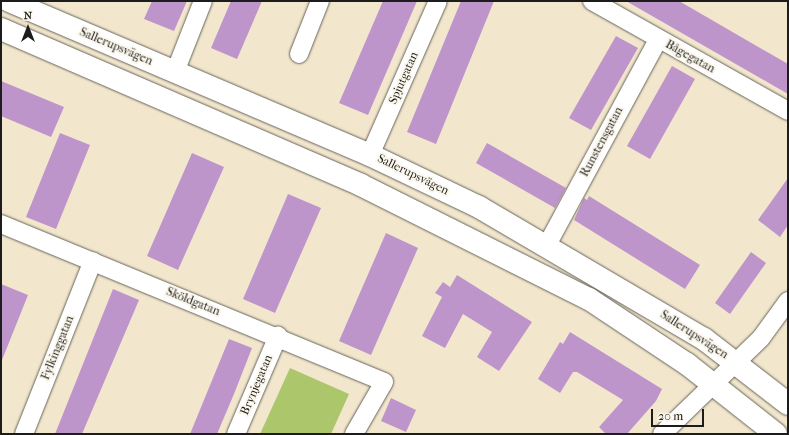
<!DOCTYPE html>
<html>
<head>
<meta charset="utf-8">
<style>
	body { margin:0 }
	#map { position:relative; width:789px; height:435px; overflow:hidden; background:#f2e7cd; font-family:"IM FELL French Canon",serif }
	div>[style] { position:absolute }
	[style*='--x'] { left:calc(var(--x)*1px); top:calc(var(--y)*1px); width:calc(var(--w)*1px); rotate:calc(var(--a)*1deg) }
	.green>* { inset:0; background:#acc66c }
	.building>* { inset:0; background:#be95cb }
	.roads { filter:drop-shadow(0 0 1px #67635a) drop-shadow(0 0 1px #67635a) }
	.minor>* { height:18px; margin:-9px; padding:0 9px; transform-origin:9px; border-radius:9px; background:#fff }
	.major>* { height:22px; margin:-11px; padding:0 11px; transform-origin:11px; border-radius:11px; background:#fff }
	span { translate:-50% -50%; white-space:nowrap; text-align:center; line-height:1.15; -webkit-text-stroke:4px #fbf7ec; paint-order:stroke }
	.street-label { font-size:12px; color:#1c1c1c }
	.frame { position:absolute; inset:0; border:2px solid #1c1c1c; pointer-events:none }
	.north { position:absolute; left:8px; top:8px; width:40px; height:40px; -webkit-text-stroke:3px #fbf7ec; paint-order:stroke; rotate:0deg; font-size:11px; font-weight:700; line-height:16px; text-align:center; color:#1c1c1c }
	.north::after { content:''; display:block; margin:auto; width:14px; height:18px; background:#1c1c1c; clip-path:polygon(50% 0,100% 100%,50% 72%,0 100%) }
	.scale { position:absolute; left:651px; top:409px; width:53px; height:18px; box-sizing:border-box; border:2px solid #1c1c1c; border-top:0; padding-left:5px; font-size:12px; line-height:14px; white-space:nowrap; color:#1c1c1c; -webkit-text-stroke:3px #fbf7ec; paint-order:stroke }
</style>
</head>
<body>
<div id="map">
	<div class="green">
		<div style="clip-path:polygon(290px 368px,349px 394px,331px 434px,260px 434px)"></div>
	</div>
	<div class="building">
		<div style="clip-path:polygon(152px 1px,187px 1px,174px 31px,144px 19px)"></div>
		<div style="clip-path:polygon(231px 1px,262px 1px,237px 59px,211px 48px)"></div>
		<div style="clip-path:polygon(383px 1px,417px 1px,368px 115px,339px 103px)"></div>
		<div style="clip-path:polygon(461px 1px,494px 1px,436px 144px,407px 132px)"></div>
		<div style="clip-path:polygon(626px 1px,679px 1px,788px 64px,788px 94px)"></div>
		<div style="clip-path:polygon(616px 36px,638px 48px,591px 130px,569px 118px)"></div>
		<div style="clip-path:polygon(672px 66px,695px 79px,650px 159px,627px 146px)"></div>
		<div style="clip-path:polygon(1px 81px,64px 107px,51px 137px,1px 116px)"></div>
		<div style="clip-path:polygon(60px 133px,90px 145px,56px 229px,26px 217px)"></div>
		<div style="clip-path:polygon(487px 143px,566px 188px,555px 208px,476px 163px)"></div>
		<div style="clip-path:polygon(192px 153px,224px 167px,178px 270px,147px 256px)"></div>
		<div style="clip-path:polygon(788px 178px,788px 225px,780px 237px,758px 220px)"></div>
		<div style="clip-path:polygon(288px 194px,321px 208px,275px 313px,243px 299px)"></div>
		<div style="clip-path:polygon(589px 196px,700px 265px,685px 289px,574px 220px,584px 198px,587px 200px)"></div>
		<div style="clip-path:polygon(386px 233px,418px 248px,371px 355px,339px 341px)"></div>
		<div style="clip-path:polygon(751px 252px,766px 263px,730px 314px,715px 303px)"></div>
		<div style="clip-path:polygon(457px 275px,532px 322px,499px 371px,477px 357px,492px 332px,463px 314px,445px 348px,422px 336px,442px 297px,435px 293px,443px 282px,450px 287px)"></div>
		<div style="clip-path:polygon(1px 284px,28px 295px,2px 360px,1px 360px)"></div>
		<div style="clip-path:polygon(113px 289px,139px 300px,82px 434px,55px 434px)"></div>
		<div style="clip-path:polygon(570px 332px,662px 389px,656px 401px,627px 434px,606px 434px,599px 427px,623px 400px,577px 372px,573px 372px,560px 393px,538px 379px,560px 342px,563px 344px)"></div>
		<div style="clip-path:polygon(229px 339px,252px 348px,234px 394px,217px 434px,190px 434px)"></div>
		<div style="clip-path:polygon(391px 398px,416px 410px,406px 432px,381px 421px)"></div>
	</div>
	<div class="roads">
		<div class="minor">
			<div style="--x:592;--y:1;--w:225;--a:29.3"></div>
			<div style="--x:299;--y:54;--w:57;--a:-68.4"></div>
			<div style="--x:175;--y:72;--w:76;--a:-68.5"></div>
			<div style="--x:370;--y:155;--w:168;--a:-66.2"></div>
			<div style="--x:1;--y:224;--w:414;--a:22.4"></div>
			<div style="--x:384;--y:382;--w:60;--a:120"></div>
			<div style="--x:547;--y:245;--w:233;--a:-61.6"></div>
			<div style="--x:24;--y:434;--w:186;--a:-68.3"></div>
			<div style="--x:236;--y:434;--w:107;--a:-66.8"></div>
			<div style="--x:662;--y:434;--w:138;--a:-44.1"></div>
			<div style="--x:761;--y:338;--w:46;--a:-53.9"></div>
		</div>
		<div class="major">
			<div style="--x:9;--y:1;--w:392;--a:23.1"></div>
			<div style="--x:370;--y:155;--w:121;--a:25.5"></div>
			<div style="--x:479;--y:207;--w:261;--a:30.4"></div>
			<div style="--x:704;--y:339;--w:106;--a:37.7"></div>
			<div style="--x:1;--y:29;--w:392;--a:23.4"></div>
			<div style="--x:361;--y:185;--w:255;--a:26.6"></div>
			<div style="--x:589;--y:299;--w:118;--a:33.6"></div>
			<div style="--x:687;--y:364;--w:113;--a:38.2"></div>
		</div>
	</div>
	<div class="street-label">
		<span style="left:116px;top:47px;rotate:23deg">Sallerupsvägen</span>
		<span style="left:690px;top:57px;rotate:29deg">Bågegatan</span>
		<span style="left:404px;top:78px;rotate:-66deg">Spjutgatan</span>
		<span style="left:602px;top:142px;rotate:-62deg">Runstensgatan</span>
		<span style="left:413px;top:175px;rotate:26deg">Sallerupsvägen</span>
		<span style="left:193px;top:302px;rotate:22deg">Sköldgatan</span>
		<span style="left:694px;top:335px;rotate:33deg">Sallerupsvägen</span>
		<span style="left:58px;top:348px;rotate:-68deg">Fylkinggatan</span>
		<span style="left:257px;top:385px;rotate:-67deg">Brynjegatan</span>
	</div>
	<div class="frame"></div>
	<div class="north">N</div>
	<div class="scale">20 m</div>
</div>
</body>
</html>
